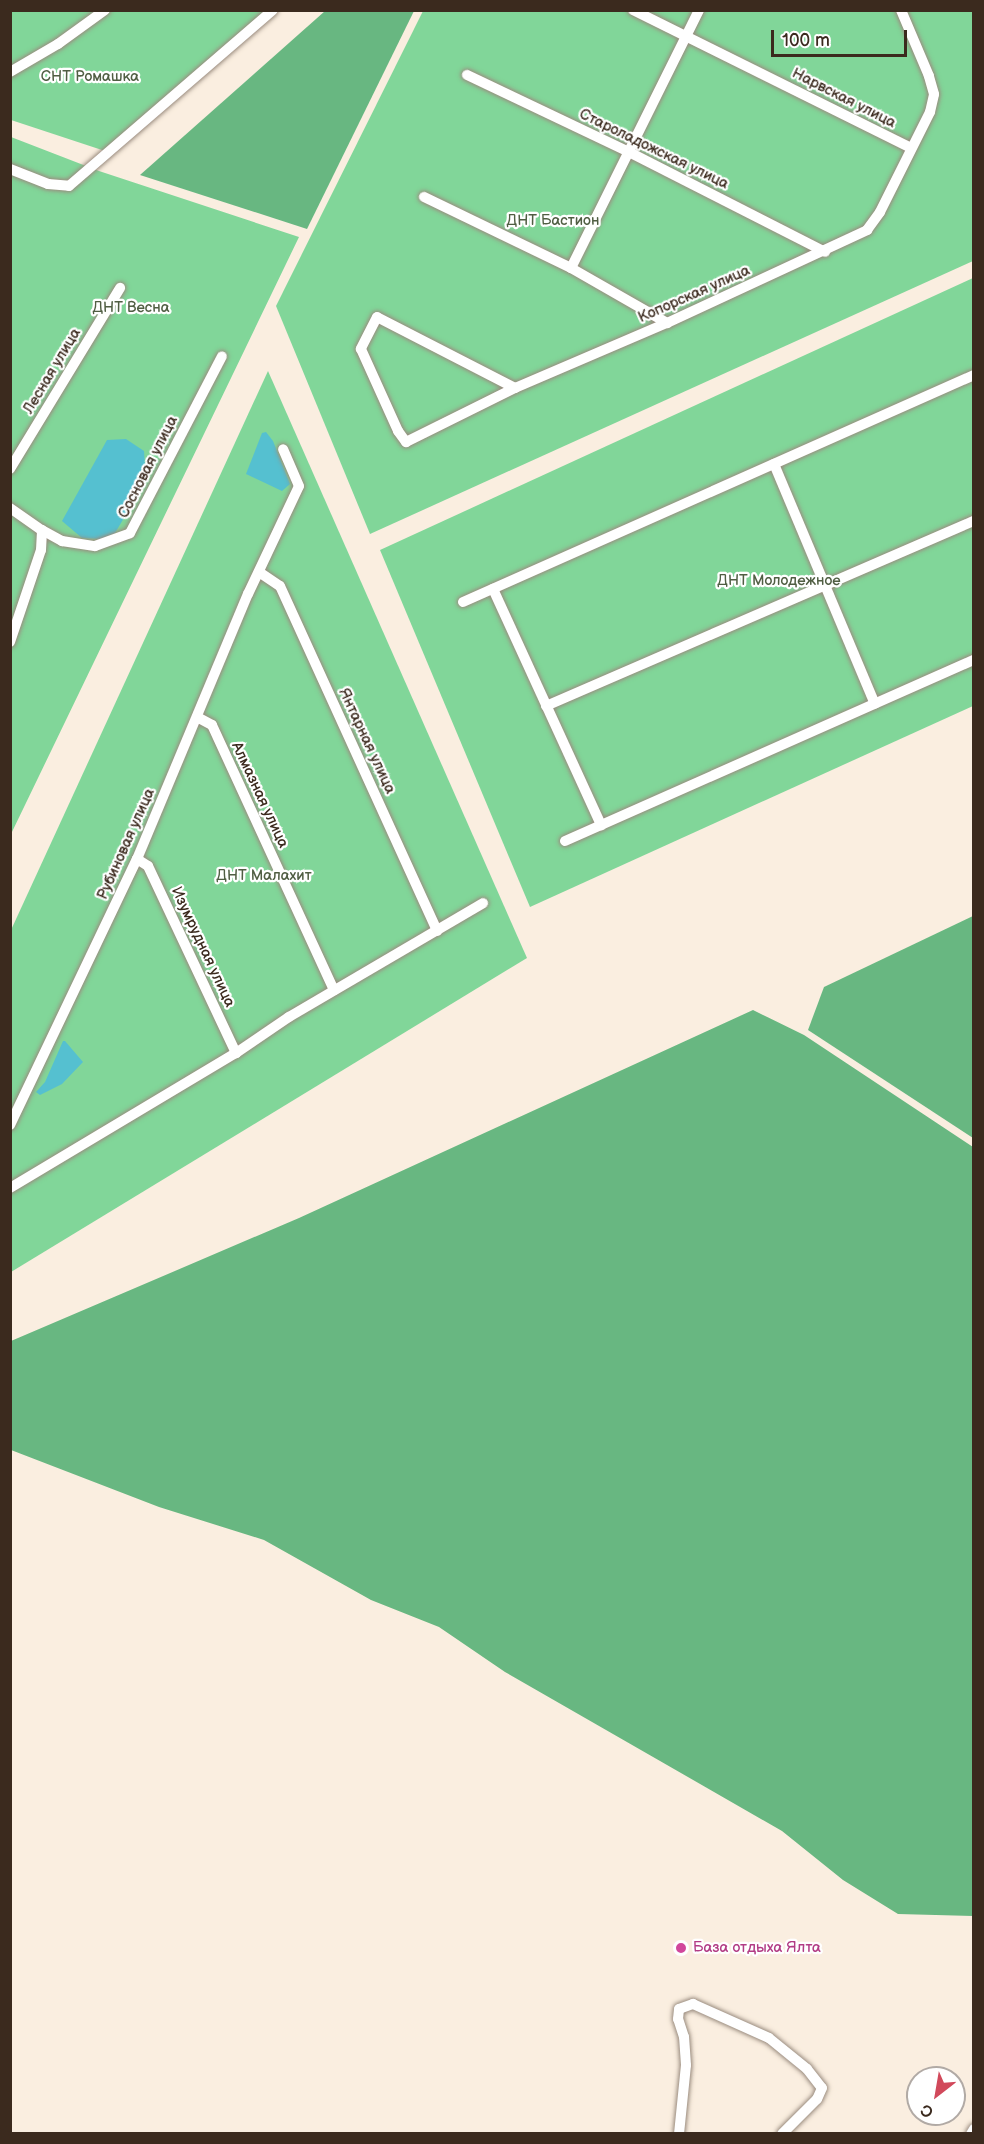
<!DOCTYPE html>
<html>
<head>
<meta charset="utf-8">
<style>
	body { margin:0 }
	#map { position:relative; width:984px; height:2144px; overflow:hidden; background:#faeee0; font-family:"Balsamiq Sans",sans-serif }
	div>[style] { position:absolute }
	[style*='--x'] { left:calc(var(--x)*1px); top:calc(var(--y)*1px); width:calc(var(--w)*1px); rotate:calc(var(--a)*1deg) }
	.green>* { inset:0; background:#81d699 }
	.forest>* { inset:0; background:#68b781 }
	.water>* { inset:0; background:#55c0d0 }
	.roads { filter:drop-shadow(0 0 2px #9a8c7f) drop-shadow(0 0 2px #9a8c7f) }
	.street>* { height:10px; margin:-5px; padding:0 5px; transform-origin:5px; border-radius:5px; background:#fff }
	.dots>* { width:16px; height:16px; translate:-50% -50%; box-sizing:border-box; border:3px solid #fff; border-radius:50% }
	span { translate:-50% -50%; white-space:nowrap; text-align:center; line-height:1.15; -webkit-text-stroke:4.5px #fff; paint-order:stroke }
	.park-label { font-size:15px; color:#505e43 }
	.street-label { font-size:15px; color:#3b2a1e }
	.hotel-label { font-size:15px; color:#b23c85 }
	.left { translate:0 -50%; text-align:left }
	.frame { position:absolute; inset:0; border:12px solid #3b2a1e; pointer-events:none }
	.north { position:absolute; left:906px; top:2066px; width:60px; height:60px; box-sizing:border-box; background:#fff; border:2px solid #b1aaa5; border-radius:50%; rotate:211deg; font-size:16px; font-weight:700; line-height:24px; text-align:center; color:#3b2a1e }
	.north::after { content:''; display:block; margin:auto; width:21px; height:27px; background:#d1495b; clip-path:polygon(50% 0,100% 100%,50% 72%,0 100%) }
	.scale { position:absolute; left:771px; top:30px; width:136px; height:27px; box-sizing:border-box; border:3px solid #3b2a1e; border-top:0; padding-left:8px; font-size:18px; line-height:21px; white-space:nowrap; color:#3b2a1e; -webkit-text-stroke:4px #fff; paint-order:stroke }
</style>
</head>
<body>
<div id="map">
	<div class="green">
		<div style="clip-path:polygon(11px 11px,278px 11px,105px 151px,11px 120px)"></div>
		<div style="clip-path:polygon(423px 11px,973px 11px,973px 261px,370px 534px,276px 306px)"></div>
		<div style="clip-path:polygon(11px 137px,99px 171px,299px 237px,11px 834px)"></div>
		<div style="clip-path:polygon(973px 278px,973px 706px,530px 907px,380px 550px)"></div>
		<div style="clip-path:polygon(268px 371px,527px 958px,11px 1272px,11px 930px)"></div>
	</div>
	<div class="forest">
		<div style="clip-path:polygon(325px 11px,414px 11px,307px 229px,140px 175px)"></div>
		<div style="clip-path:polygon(973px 916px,973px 1138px,808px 1030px,824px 987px)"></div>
		<div style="clip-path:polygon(753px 1010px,804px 1035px,973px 1147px,973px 1916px,898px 1914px,843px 1880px,782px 1831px,505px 1672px,439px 1627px,371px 1600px,264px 1540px,159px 1507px,11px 1450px,11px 1341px,299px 1218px)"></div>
	</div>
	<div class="water">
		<div style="clip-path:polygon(266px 432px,273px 441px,290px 484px,282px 491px,246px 474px,262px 433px)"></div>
		<div style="clip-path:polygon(126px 439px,144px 451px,146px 481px,115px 533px,101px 539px,82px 538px,62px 521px,107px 440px)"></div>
		<div style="clip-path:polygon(63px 1041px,65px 1041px,83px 1062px,62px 1084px,40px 1095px,36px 1092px,45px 1082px)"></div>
	</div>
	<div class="roads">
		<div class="street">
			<div style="--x:633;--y:10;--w:310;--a:26.4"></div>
			<div style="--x:10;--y:72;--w:56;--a:-30.3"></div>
			<div style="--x:58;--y:44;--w:58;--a:-35.9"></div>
			<div style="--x:467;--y:75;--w:179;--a:25.4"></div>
			<div style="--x:629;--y:152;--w:220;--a:27"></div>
			<div style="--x:10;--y:169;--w:41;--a:21.5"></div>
			<div style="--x:48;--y:184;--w:21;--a:5"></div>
			<div style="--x:69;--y:186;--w:269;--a:-40.8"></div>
			<div style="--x:424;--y:197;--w:163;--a:25.8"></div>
			<div style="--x:571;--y:268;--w:111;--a:29.8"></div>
			<div style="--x:571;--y:268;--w:288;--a:-63.6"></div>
			<div style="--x:515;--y:388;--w:155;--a:-152.8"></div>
			<div style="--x:377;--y:317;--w:36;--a:117"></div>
			<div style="--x:361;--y:349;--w:90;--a:65.7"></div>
			<div style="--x:398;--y:431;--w:14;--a:54"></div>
			<div style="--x:406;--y:442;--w:122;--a:-26.4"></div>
			<div style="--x:515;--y:388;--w:165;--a:-23.2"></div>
			<div style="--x:667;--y:323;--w:221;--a:-24.9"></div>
			<div style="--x:867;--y:230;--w:22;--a:-54"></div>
			<div style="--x:880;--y:212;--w:112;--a:-63.4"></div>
			<div style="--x:930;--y:112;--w:18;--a:-77"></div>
			<div style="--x:934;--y:94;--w:19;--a:-106"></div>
			<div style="--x:929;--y:76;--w:72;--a:-113"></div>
			<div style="--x:774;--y:464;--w:260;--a:67.2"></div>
			<div style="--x:10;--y:469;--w:212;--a:-58.7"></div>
			<div style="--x:10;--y:508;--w:39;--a:35"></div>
			<div style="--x:259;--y:572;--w:25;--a:34"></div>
			<div style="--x:280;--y:586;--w:379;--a:65.5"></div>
			<div style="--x:493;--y:589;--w:260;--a:65.4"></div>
			<div style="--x:463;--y:602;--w:559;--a:-23.95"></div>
			<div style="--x:10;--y:642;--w:97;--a:-71.4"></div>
			<div style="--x:41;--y:550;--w:20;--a:-87"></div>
			<div style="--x:42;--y:530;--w:23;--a:29"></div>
			<div style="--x:62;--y:541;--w:33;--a:9"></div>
			<div style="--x:95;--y:546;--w:37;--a:-20"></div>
			<div style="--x:130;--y:533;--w:199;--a:-62.5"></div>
			<div style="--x:546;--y:706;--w:466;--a:-23.4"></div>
			<div style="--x:197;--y:717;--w:17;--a:28"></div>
			<div style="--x:212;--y:725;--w:292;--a:65.3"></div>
			<div style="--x:565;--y:841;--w:447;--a:-23.9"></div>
			<div style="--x:137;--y:859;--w:13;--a:32"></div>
			<div style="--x:148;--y:866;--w:207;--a:64.8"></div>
			<div style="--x:10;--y:1125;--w:295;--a:-64.5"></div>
			<div style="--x:137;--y:859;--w:287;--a:-67.3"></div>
			<div style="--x:248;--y:594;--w:119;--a:-64.7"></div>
			<div style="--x:299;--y:486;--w:40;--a:-113.4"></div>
			<div style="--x:10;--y:1188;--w:263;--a:-30.9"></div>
			<div style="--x:236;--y:1053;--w:64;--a:-34.2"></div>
			<div style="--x:289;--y:1017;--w:225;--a:-30.4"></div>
			<div style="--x:679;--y:2134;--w:69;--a:-84.2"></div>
			<div style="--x:686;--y:2065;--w:28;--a:-94"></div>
			<div style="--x:684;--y:2037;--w:19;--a:-108"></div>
			<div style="--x:678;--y:2019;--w:10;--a:-84"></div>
			<div style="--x:679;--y:2009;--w:15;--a:-20"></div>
			<div style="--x:693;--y:2004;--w:83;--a:24.1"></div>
			<div style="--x:769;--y:2038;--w:49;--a:39.2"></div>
			<div style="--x:807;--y:2069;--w:24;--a:52"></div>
			<div style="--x:822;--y:2088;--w:12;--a:114"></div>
			<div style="--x:817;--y:2099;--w:49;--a:135"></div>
			<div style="--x:971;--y:2134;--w:6;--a:-59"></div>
		</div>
	</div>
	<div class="dots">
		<div style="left:681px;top:1948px;background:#d1479c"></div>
	</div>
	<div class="park-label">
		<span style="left:90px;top:77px">СНТ Ромашка</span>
		<span style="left:553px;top:221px">ДНТ Бастион</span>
		<span style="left:131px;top:308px">ДНТ Весна</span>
		<span style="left:779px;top:581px">ДНТ Молодежное</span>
		<span style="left:264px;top:876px">ДНТ Малахит</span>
	</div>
	<div class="street-label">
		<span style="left:844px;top:98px;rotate:27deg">Нарвская улица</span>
		<span style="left:654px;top:149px;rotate:26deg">Староладожская улица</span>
		<span style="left:694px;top:294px;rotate:-24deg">Копорская улица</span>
		<span style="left:52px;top:371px;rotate:-59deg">Лесная улица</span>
		<span style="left:148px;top:467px;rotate:-63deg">Сосновая улица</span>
		<span style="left:367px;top:741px;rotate:65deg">Янтарная улица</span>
		<span style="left:260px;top:795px;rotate:65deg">Алмазная улица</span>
		<span style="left:126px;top:844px;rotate:-66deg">Рубиновая улица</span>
		<span style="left:203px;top:947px;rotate:65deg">Изумрудная улица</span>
	</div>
	<div class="hotel-label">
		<span class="left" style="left:693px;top:1948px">База отдыха Ялта</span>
	</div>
	<div class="frame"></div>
	<div class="north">С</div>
	<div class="scale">100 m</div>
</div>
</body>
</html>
